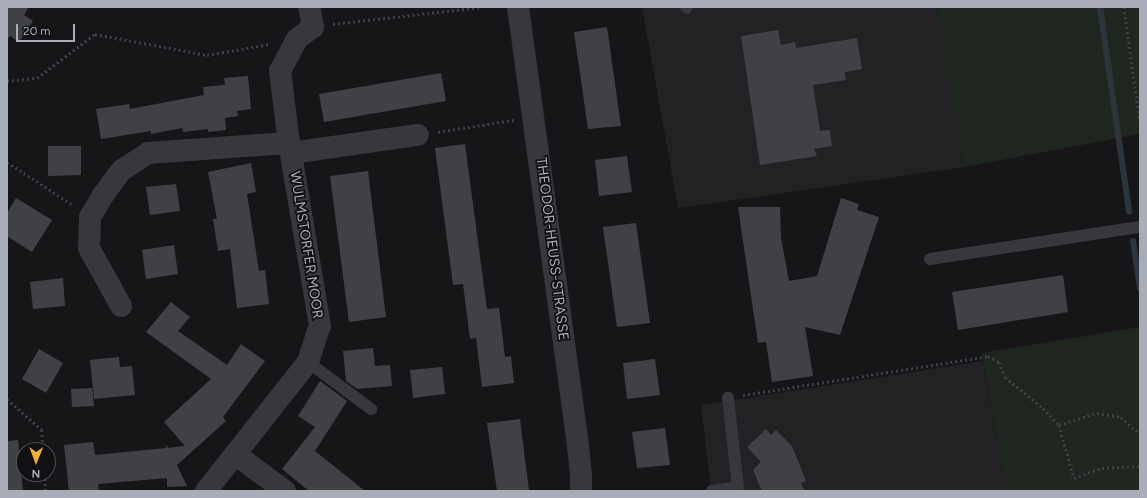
<!DOCTYPE html>
<html>
<head>
<meta charset="utf-8">
<style>
	body { margin:0 }
	#map { position:relative; width:1147px; height:498px; overflow:hidden; background:#161618; font-family:Figtree,sans-serif }
	div>[style] { position:absolute }
	[style*='--x'] { left:calc(var(--x)*1px); top:calc(var(--y)*1px); width:calc(var(--w)*1px); rotate:calc(var(--a)*1deg) }
	.built>* { inset:0; background:#222225 }
	.green>* { inset:0; background:#1e261f }
	.stream>* { height:6px; margin:-3px; padding:0 3px; transform-origin:3px; border-radius:3px; background:#2c353c }
	.building>* { inset:0; background:#404145 }
	.path>* { height:2.5px; margin-top:-1.25px; transform-origin:0; background:repeating-linear-gradient(90deg,#3d3f44 0 2px,transparent 0 5px) }
	.lane>* { height:12px; margin:-6px; padding:0 6px; transform-origin:6px; border-radius:6px; background:#37383d }
	.street>* { height:22px; margin:-11px; padding:0 11px; transform-origin:11px; border-radius:11px; background:#37383d }
	span { translate:-50% -50%; white-space:nowrap; text-align:center; line-height:1.15; -webkit-text-stroke:3.5px #111113; paint-order:stroke }
	.street-label { font-size:14px; color:#a8adb8 }
	.frame { position:absolute; inset:0; border:8px solid #a8adb8; pointer-events:none }
	.north { position:absolute; left:16px; top:442px; width:40px; height:40px; box-sizing:border-box; background:#111113; border:1px solid #4d4f55; border-radius:50%; rotate:181deg; font-size:11px; font-weight:700; line-height:16px; text-align:center; color:#a8adb8 }
	.north::after { content:''; display:block; margin:auto; width:14px; height:18px; background:#f2b134; clip-path:polygon(50% 0,100% 100%,50% 72%,0 100%) }
	.scale { position:absolute; left:16px; top:24px; width:59px; height:18px; box-sizing:border-box; border:2px solid #a8adb8; border-top:0; padding-left:5px; font-size:12px; line-height:14px; white-space:nowrap; color:#a8adb8; -webkit-text-stroke:3px #111113; paint-order:stroke }
</style>
</head>
<body>
<div id="map">
	<div class="built">
		<div style="clip-path:polygon(642px 7px,936px 7px,964px 167px,678px 208px)"></div>
		<div style="clip-path:polygon(983px 361px,1006px 491px,711px 491px,701px 405px)"></div>
	</div>
	<div class="green">
		<div style="clip-path:polygon(936px 7px,1140px 7px,1140px 134px,964px 167px)"></div>
		<div style="clip-path:polygon(1140px 327px,1140px 491px,1006px 491px,982px 353px)"></div>
	</div>
	<div class="stream">
		<div style="--x:1100;--y:7;--w:207;--a:81.9"></div>
		<div style="--x:1133;--y:241;--w:48;--a:81.5"></div>
	</div>
	<div class="building">
		<div style="clip-path:polygon(7px 7px,29px 7px,24px 15px,33px 21px,19px 42px,10px 36px,7px 40px)"></div>
		<div style="clip-path:polygon(607px 27px,621px 126px,588px 129px,574px 32px)"></div>
		<div style="clip-path:polygon(778px 30px,781px 45px,795px 42px,796px 48px,857px 38px,862px 69px,845px 72px,846px 80px,813px 85px,820px 131px,830px 130px,832px 146px,814px 149px,817px 156px,760px 165px,741px 36px)"></div>
		<div style="clip-path:polygon(441px 73px,446px 101px,324px 122px,319px 94px)"></div>
		<div style="clip-path:polygon(248px 76px,251px 109px,237px 111px,238px 116px,225px 118px,226px 130px,208px 132px,208px 129px,183px 132px,182px 128px,151px 134px,151px 131px,101px 139px,96px 109px,129px 104px,130px 109px,204px 95px,203px 87px,225px 85px,224px 78px)"></div>
		<div style="clip-path:polygon(465px 144px,487px 309px,499px 308px,505px 357px,511px 356px,514px 383px,482px 387px,476px 338px,470px 339px,463px 284px,453px 285px,435px 148px)"></div>
		<div style="clip-path:polygon(48px 146px,81px 146px,81px 175px,48px 176px)"></div>
		<div style="clip-path:polygon(627px 156px,632px 192px,599px 196px,595px 160px)"></div>
		<div style="clip-path:polygon(251px 163px,256px 192px,247px 194px,259px 271px,265px 270px,269px 304px,237px 308px,230px 249px,218px 251px,213px 219px,217px 219px,208px 172px)"></div>
		<div style="clip-path:polygon(368px 171px,386px 317px,349px 322px,330px 176px)"></div>
		<div style="clip-path:polygon(176px 184px,180px 211px,150px 215px,146px 187px)"></div>
		<div style="clip-path:polygon(16px 198px,52px 220px,32px 252px,7px 236px,7px 213px)"></div>
		<div style="clip-path:polygon(841px 198px,859px 204px,857px 210px,879px 217px,840px 335px,805px 327px,813px 376px,772px 382px,766px 342px,758px 343px,738px 207px,780px 207px,781px 238px,789px 281px,817px 276px)"></div>
		<div style="clip-path:polygon(636px 223px,650px 323px,617px 327px,603px 227px)"></div>
		<div style="clip-path:polygon(174px 245px,178px 274px,146px 279px,142px 250px)"></div>
		<div style="clip-path:polygon(1063px 275px,1068px 312px,958px 330px,952px 292px)"></div>
		<div style="clip-path:polygon(63px 278px,65px 306px,33px 309px,30px 282px)"></div>
		<div style="clip-path:polygon(171px 302px,190px 317px,178px 331px,227px 365px,241px 344px,265px 361px,223px 417px,226px 421px,177px 465px,187px 486px,167px 487px,167px 478px,98px 484px,99px 491px,69px 491px,64px 445px,93px 442px,95px 455px,166px 448px,166px 444px,168px 448px,185px 446px,164px 422px,211px 379px,146px 332px)"></div>
		<div style="clip-path:polygon(373px 348px,375px 366px,390px 365px,392px 386px,357px 389px,346px 381px,343px 351px)"></div>
		<div style="clip-path:polygon(39px 349px,63px 363px,46px 393px,22px 379px)"></div>
		<div style="clip-path:polygon(119px 357px,120px 367px,132px 366px,135px 395px,94px 399px,90px 360px)"></div>
		<div style="clip-path:polygon(655px 359px,660px 395px,627px 399px,623px 363px)"></div>
		<div style="clip-path:polygon(442px 367px,445px 394px,413px 398px,410px 370px)"></div>
		<div style="clip-path:polygon(320px 381px,347px 401px,315px 451px,365px 491px,309px 491px,282px 469px,315px 427px,298px 416px)"></div>
		<div style="clip-path:polygon(92px 388px,94px 406px,72px 407px,71px 389px)"></div>
		<div style="clip-path:polygon(520px 419px,529px 491px,497px 491px,487px 423px)"></div>
		<div style="clip-path:polygon(665px 428px,670px 465px,637px 468px,632px 432px)"></div>
		<div style="clip-path:polygon(766px 429px,771px 435px,776px 430px,792px 446px,806px 481px,801px 483px,805px 491px,762px 491px,753px 470px,761px 462px,747px 447px)"></div>
		<div style="clip-path:polygon(18px 440px,23px 491px,7px 491px,7px 441px)"></div>
	</div>
	<div class="path">
		<div style="--x:1124;--y:7;--w:115;--a:82"></div>
		<div style="--x:333;--y:24;--w:150;--a:-6.5"></div>
		<div style="--x:7;--y:81;--w:30;--a:-6"></div>
		<div style="--x:37;--y:78;--w:73;--a:-37.2"></div>
		<div style="--x:95;--y:34;--w:114;--a:10.6"></div>
		<div style="--x:207;--y:55;--w:64;--a:-9.9"></div>
		<div style="--x:438;--y:132;--w:77;--a:-9"></div>
		<div style="--x:7;--y:162;--w:79;--a:33.1"></div>
		<div style="--x:743;--y:395;--w:248;--a:-9"></div>
		<div style="--x:988;--y:356;--w:13;--a:29"></div>
		<div style="--x:999;--y:362;--w:16;--a:68"></div>
		<div style="--x:1005;--y:377;--w:49;--a:39.2"></div>
		<div style="--x:1043;--y:408;--w:23;--a:47"></div>
		<div style="--x:1059;--y:425;--w:55;--a:74.2"></div>
		<div style="--x:1074;--y:478;--w:30;--a:-20"></div>
		<div style="--x:1102;--y:468;--w:38;--a:-3"></div>
		<div style="--x:7;--y:399;--w:47;--a:41.5"></div>
		<div style="--x:42;--y:430;--w:20;--a:87"></div>
		<div style="--x:1059;--y:425;--w:40;--a:-18"></div>
		<div style="--x:1097;--y:413;--w:24;--a:9"></div>
		<div style="--x:1121;--y:417;--w:21;--a:43"></div>
		<div style="--x:1136;--y:431;--w:4;--a:0"></div>
		<div style="--x:45;--y:474;--w:17;--a:87"></div>
	</div>
	<div class="lane">
		<div style="--x:686;--y:7;--w:1;--a:45"></div>
		<div style="--x:930;--y:259;--w:212;--a:-8.7"></div>
		<div style="--x:308;--y:362;--w:79;--a:36.7"></div>
		<div style="--x:712;--y:491;--w:26;--a:-9"></div>
		<div style="--x:738;--y:487;--w:90;--a:-96.4"></div>
	</div>
	<div class="street">
		<div style="--x:518;--y:7;--w:443;--a:82.2"></div>
		<div style="--x:578;--y:446;--w:31;--a:84"></div>
		<div style="--x:581;--y:477;--w:14;--a:90"></div>
		<div style="--x:291;--y:153;--w:128;--a:-8.1"></div>
		<div style="--x:121;--y:306;--w:66;--a:-118.9"></div>
		<div style="--x:89;--y:248;--w:31;--a:-88"></div>
		<div style="--x:90;--y:217;--w:26;--a:-59"></div>
		<div style="--x:103;--y:195;--w:31;--a:-53"></div>
		<div style="--x:122;--y:170;--w:31;--a:-33"></div>
		<div style="--x:148;--y:153;--w:141;--a:-4.1"></div>
		<div style="--x:235;--y:454;--w:62;--a:36.5"></div>
		<div style="--x:206;--y:491;--w:164;--a:-51.7"></div>
		<div style="--x:308;--y:362;--w:38;--a:-72"></div>
		<div style="--x:320;--y:326;--w:186;--a:-99.6"></div>
		<div style="--x:289;--y:143;--w:73;--a:-97.1"></div>
		<div style="--x:280;--y:71;--w:36;--a:-62"></div>
		<div style="--x:297;--y:39;--w:20;--a:-37"></div>
		<div style="--x:313;--y:27;--w:20;--a:-101"></div>
	</div>
	<div class="street-label">
		<span style="left:306px;top:245px;rotate:81deg">WULMSTORFER MOOR</span>
		<span style="left:552px;top:249px;rotate:83deg">THEODOR-HEUSS-STRASSE</span>
	</div>
	<div class="frame"></div>
	<div class="north">N</div>
	<div class="scale">20 m</div>
</div>
</body>
</html>
